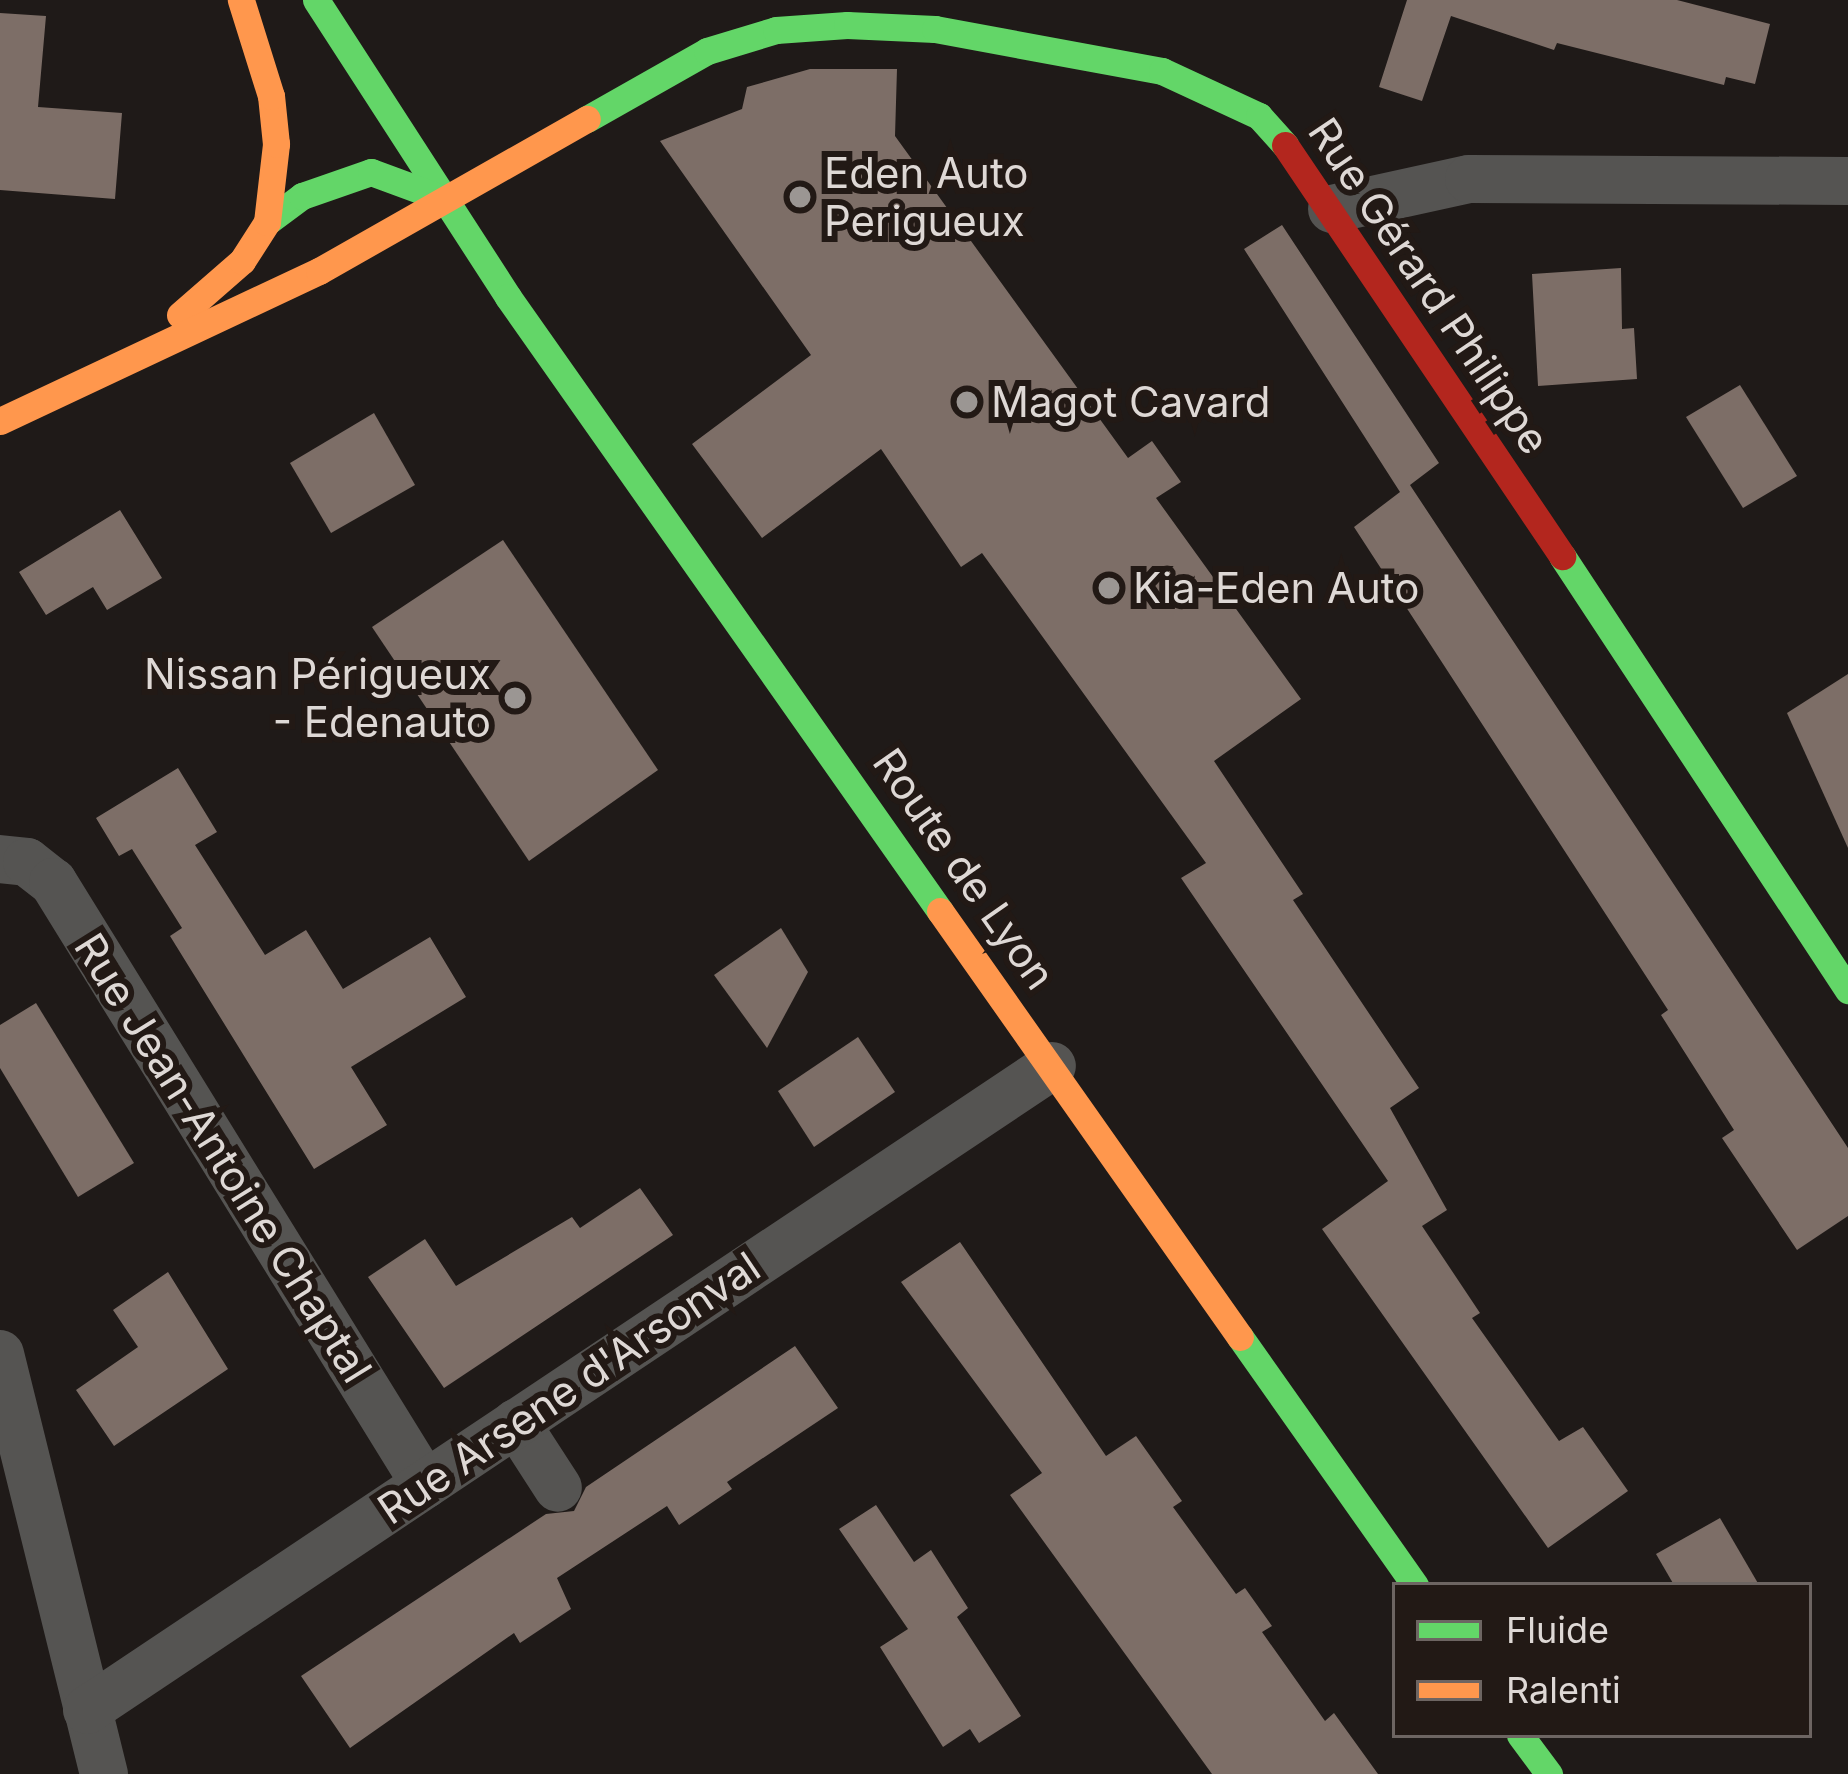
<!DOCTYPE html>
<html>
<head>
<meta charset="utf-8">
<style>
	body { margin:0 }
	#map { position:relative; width:1848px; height:1774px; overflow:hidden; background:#1f1a18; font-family:Inter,sans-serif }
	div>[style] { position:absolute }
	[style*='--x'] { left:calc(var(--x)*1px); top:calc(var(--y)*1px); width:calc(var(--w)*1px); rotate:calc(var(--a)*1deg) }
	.building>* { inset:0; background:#7d6e67 }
	.street>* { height:48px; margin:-24px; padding:0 24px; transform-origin:24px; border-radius:24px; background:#555452 }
	.fast>* { height:27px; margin:-13.5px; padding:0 13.5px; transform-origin:13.5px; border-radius:13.5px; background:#63d668 }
	.slow>* { height:27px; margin:-13.5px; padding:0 13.5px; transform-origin:13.5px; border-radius:13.5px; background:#ff974d }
	.jam>* { height:27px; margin:-13.5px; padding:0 13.5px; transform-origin:13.5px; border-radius:13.5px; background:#b3261e }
	.dots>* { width:33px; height:33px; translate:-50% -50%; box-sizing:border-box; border:6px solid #221915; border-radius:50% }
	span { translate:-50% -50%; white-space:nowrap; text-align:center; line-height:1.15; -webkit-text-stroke:12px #221915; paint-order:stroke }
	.poi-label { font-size:42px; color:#ded8d5 }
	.left { translate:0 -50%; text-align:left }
	.right { translate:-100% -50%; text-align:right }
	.street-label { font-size:42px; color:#ded8d5 }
	.legend { position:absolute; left:1392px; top:1582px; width:420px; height:156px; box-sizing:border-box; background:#221915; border:3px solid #6d6562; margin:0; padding:15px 21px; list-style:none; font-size:36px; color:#ded8d5 }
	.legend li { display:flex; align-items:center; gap:24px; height:60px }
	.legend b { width:60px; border:3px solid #6d6562 }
</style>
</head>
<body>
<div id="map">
	<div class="building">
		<div style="clip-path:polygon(1407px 0,1677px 0,1770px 24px,1755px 84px,1726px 77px,1724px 85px,1557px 43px,1554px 50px,1451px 16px,1422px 101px,1379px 87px)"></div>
		<div style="clip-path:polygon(0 13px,46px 16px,38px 107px,122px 113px,115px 199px,0 190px)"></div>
		<div style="clip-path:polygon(810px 69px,897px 69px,895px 136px,1128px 458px,1152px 441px,1181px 482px,1156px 498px,1301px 699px,1214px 761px,1303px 894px,1293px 900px,1419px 1088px,1390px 1108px,1447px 1210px,1422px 1226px,1480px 1313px,1472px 1318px,1559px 1441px,1583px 1427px,1628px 1491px,1548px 1548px,1322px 1229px,1388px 1181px,1181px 878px,1206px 863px,982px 553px,961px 567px,881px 449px,762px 538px,692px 444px,811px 355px,660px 141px,742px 109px,747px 87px)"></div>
		<div style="clip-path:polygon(1282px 225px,1439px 463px,1410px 485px,1848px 1148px,1848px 1216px,1797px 1250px,1722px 1138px,1734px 1130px,1661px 1015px,1668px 1010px,1354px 527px,1400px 492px,1244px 249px)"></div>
		<div style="clip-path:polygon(1621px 268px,1622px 329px,1634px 328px,1637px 379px,1538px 386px,1532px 274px)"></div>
		<div style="clip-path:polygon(1740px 385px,1797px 476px,1743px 508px,1686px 417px)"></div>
		<div style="clip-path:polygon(374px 413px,415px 485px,331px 533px,290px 463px)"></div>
		<div style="clip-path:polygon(120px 510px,162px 578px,107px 610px,93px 587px,46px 615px,19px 572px)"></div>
		<div style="clip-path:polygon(503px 540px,658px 770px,529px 861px,372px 627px)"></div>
		<div style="clip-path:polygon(1848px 674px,1848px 848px,1787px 713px)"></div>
		<div style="clip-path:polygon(178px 768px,217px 832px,195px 845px,265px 955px,306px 930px,343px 989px,430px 937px,466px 997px,351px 1067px,387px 1125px,314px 1169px,170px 936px,182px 928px,132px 849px,119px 856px,96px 818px)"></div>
		<div style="clip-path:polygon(781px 928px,808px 972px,767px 1048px,714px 975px)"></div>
		<div style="clip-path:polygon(36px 1003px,134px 1163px,78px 1197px,0 1068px,0 1025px)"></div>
		<div style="clip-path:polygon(858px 1037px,895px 1092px,814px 1147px,778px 1091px)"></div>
		<div style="clip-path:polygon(640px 1188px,673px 1235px,444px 1388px,368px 1277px,425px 1239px,456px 1286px,572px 1217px,580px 1228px)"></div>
		<div style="clip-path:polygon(960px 1242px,1106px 1456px,1136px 1436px,1182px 1501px,1173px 1507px,1236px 1594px,1245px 1588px,1272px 1626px,1262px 1632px,1325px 1721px,1334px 1713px,1378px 1774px,1212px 1774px,1010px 1495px,1042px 1473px,901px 1282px)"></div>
		<div style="clip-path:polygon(168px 1272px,228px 1369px,114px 1446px,76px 1390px,138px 1347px,113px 1310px)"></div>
		<div style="clip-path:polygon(795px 1346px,838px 1408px,727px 1482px,732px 1489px,679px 1525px,667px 1506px,557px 1578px,571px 1609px,520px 1643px,514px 1633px,350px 1748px,301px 1676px,546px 1514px,574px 1511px,586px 1487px)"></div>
		<div style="clip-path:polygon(876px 1505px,914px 1562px,931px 1550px,968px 1608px,957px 1617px,1021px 1716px,979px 1743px,970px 1729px,943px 1747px,880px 1647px,908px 1629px,839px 1529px)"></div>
		<div style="clip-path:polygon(1720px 1518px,1759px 1585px,1674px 1585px,1656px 1554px)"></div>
	</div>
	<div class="street">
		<div style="--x:1332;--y:209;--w:140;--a:-12.4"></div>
		<div style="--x:1469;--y:179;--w:379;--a:0.3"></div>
		<div style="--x:0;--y:859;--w:27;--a:6"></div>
		<div style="--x:27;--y:862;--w:33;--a:38"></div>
		<div style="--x:53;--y:882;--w:708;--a:58.29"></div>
		<div style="--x:0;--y:1354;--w:433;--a:76.1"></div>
		<div style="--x:516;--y:1423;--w:77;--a:57.1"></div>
		<div style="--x:87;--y:1710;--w:1160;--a:-33.72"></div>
	</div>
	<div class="fast">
		<div style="--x:316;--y:0;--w:354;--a:57.1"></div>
		<div style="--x:508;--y:297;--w:751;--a:54.87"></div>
		<div style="--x:587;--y:119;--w:138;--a:-29.5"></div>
		<div style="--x:707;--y:51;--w:72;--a:-16.9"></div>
		<div style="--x:776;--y:30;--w:71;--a:-4"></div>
		<div style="--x:847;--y:25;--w:88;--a:2.6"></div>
		<div style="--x:935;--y:29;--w:231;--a:10.5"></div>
		<div style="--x:1162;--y:71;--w:107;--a:24.9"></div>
		<div style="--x:1259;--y:116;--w:39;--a:48"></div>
		<div style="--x:267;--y:222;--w:44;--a:-36.6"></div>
		<div style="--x:302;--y:196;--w:73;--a:-19.2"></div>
		<div style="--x:371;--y:172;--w:81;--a:20.2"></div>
		<div style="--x:1562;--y:556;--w:520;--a:56.62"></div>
		<div style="--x:1240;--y:1337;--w:304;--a:54.8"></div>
		<div style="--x:1520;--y:1735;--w:49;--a:53.4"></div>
	</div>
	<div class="slow">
		<div style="--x:180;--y:315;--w:82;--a:-41.1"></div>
		<div style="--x:242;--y:261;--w:46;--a:-57.3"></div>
		<div style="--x:267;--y:222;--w:79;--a:-83.4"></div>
		<div style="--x:276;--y:144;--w:48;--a:-95.9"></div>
		<div style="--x:271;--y:96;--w:101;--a:-107.4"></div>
		<div style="--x:0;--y:421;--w:353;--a:-25.2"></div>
		<div style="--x:319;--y:271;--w:308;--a:-29.6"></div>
		<div style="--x:940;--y:911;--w:521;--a:54.85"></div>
	</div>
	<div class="jam">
		<div style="--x:1285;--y:145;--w:496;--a:56"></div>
	</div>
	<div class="dots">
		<div style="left:800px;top:197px;background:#9b9693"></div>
		<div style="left:967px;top:402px;background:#9b9693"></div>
		<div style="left:1109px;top:588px;background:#9b9693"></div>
		<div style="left:515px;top:698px;background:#9b9693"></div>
	</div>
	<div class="poi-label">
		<span class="left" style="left:824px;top:197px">Eden Auto<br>Perigueux</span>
		<span class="left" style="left:991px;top:402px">Magot Cavard</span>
		<span class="left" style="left:1133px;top:588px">Kia-Eden Auto</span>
		<span class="right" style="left:491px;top:698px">Nissan Périgueux<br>- Edenauto</span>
	</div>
	<div class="street-label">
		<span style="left:1429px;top:286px;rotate:56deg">Rue Gérard Philippe</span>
		<span style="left:964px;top:869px;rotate:55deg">Route de Lyon</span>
		<span style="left:223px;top:1158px;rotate:58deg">Rue Jean-Antoine Chaptal</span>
		<span style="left:569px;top:1388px;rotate:-34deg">Rue Arsene d'Arsonval</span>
	</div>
	<ul class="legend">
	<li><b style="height:15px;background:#63d668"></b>Fluide</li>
	<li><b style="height:15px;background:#ff974d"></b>Ralenti</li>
	</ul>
</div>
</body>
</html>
